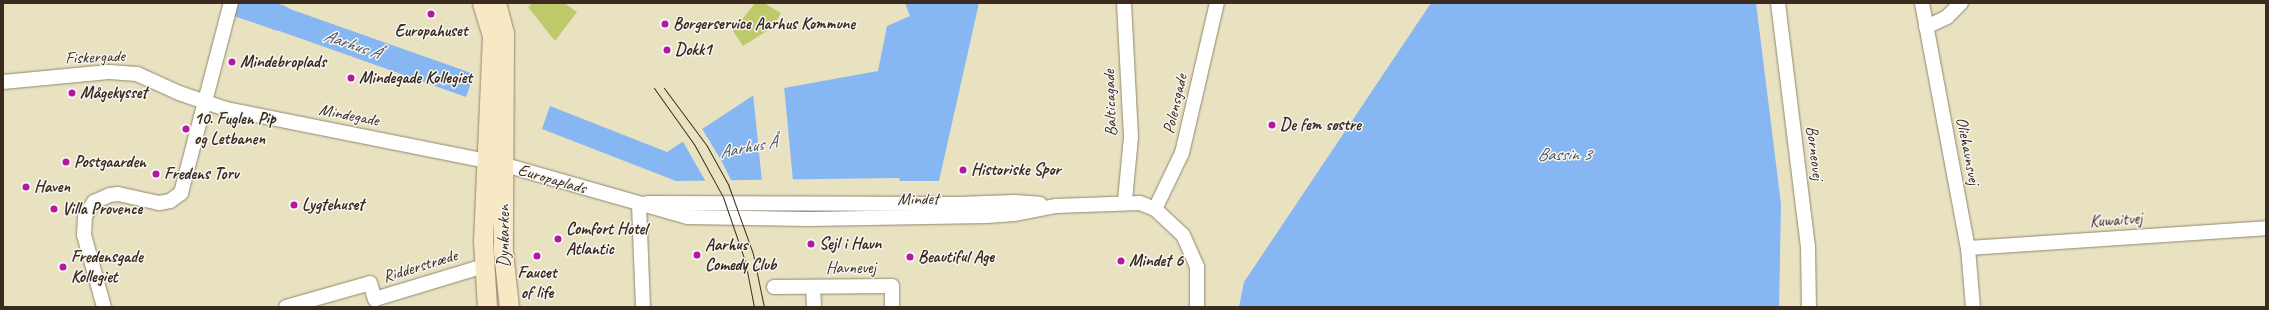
<!DOCTYPE html>
<html>
<head>
<meta charset="utf-8">
<style>
	body { margin:0 }
	#map { position:relative; width:2269px; height:310px; overflow:hidden; background:#e9e2c1; font-family:Caveat,sans-serif }
	div>[style] { position:absolute }
	[style*='--x'] { left:calc(var(--x)*1px); top:calc(var(--y)*1px); width:calc(var(--w)*1px); rotate:calc(var(--a)*1deg) }
	.green>* { inset:0; background:#bdc96b }
	.water>* { inset:0; background:#86b7f2 }
	.pier>* { inset:0; background:#e9e2c1 }
	.river>* { height:26px; margin:-13px; padding:0 13px; transform-origin:13px; border-radius:13px; background:#86b7f2 }
	.roads { filter:drop-shadow(0 0 1px #928670) drop-shadow(0 0 1px #928670) }
	.street>* { height:14px; margin:-7px; padding:0 7px; transform-origin:7px; border-radius:7px; background:#fff }
	.secondary>* { height:19px; margin:-9.5px; padding:0 9.5px; transform-origin:9.5px; border-radius:9.5px; background:#f8e8c3 }
	.tram>* { height:1px; margin:-0.5px; padding:0 0.5px; transform-origin:0.5px; border-radius:0.5px; background:#3b2a1e }
	.dots>* { width:11px; height:11px; translate:-50% -50%; box-sizing:border-box; border:2px solid #f6f6f2; border-radius:50% }
	span { translate:-50% -50%; white-space:nowrap; text-align:center; line-height:1.15; -webkit-text-stroke:3px #f6f6f2; paint-order:stroke }
	.poi-label { font-size:17px; color:#3b2a1e; font-weight:700 }
	.left { translate:0 -50%; text-align:left }
	.street-label { font-size:17px; color:#3b2a1e }
	.water-label { font-size:18px; color:#52545e; font-style:italic }
	.frame { position:absolute; inset:0; border:4px solid #3b2a1e; pointer-events:none }
</style>
</head>
<body>
<div id="map">
	<div class="green">
		<div style="clip-path:polygon(533px 3px,564px 3px,577px 12px,555px 41px,528px 7px)"></div>
		<div style="clip-path:polygon(755px 3px,764px 3px,781px 13px,773px 27px,743px 46px,733px 31px)"></div>
	</div>
	<div class="water">
		<div style="clip-path:polygon(248px 3px,273px 3px,474px 74px,466px 97px,243px 18px)"></div>
		<div style="clip-path:polygon(905px 3px,979px 3px,939px 181px,900px 181px,899px 178px,676px 181px,542px 129px,550px 106px,667px 152px,757px 93px,878px 71px,887px 26px,910px 16px)"></div>
		<div style="clip-path:polygon(1431px 3px,1756px 3px,1781px 204px,1779px 307px,1239px 307px,1244px 282px)"></div>
	</div>
	<div class="pier">
		<div style="clip-path:polygon(784px 86px,793px 181px,762px 182px,753px 93px)"></div>
		<div style="clip-path:polygon(701px 127px,721px 160px,732px 182px,706px 182px,682px 140px)"></div>
	</div>
	<div class="river">
		<div style="--x:236;--y:3;--w:46;--a:18.8"></div>
	</div>
	<div class="roads">
		<div class="street">
			<div style="--x:1124;--y:3;--w:134;--a:87"></div>
			<div style="--x:1131;--y:137;--w:64;--a:95.4"></div>
			<div style="--x:1778;--y:3;--w:245;--a:83"></div>
			<div style="--x:1808;--y:246;--w:61;--a:89.1"></div>
			<div style="--x:1922;--y:3;--w:249;--a:79.4"></div>
			<div style="--x:1968;--y:248;--w:59;--a:85.2"></div>
			<div style="--x:1926;--y:27;--w:23;--a:-25"></div>
			<div style="--x:1947;--y:17;--w:20;--a:-45"></div>
			<div style="--x:3;--y:82;--w:106;--a:-5.4"></div>
			<div style="--x:109;--y:72;--w:28;--a:4"></div>
			<div style="--x:137;--y:74;--w:46;--a:24.3"></div>
			<div style="--x:179;--y:93;--w:50;--a:18.8"></div>
			<div style="--x:226;--y:109;--w:285;--a:11.3"></div>
			<div style="--x:505;--y:165;--w:189;--a:15.9"></div>
			<div style="--x:687;--y:217;--w:122;--a:0.9"></div>
			<div style="--x:809;--y:219;--w:178;--a:-1"></div>
			<div style="--x:987;--y:216;--w:27;--a:-4"></div>
			<div style="--x:1014;--y:214;--w:43;--a:-10.8"></div>
			<div style="--x:1056;--y:206;--w:84;--a:-2"></div>
			<div style="--x:1140;--y:203;--w:16;--a:22"></div>
			<div style="--x:1155;--y:209;--w:38;--a:43"></div>
			<div style="--x:1183;--y:235;--w:35;--a:66"></div>
			<div style="--x:1197;--y:267;--w:40;--a:90"></div>
			<div style="--x:647;--y:203;--w:311;--a:0.2"></div>
			<div style="--x:958;--y:204;--w:56;--a:-2"></div>
			<div style="--x:1014;--y:202;--w:26;--a:4"></div>
			<div style="--x:639;--y:204;--w:103;--a:87.8"></div>
			<div style="--x:1155;--y:209;--w:62;--a:-64.3"></div>
			<div style="--x:1182;--y:153;--w:154;--a:-76.9"></div>
			<div style="--x:1968;--y:248;--w:299;--a:-3.8"></div>
			<div style="--x:774;--y:287;--w:118;--a:-0.5"></div>
			<div style="--x:892;--y:286;--w:21;--a:90"></div>
			<div style="--x:813;--y:287;--w:20;--a:87"></div>
			<div style="--x:104;--y:307;--w:75;--a:-105.5"></div>
			<div style="--x:84;--y:235;--w:19;--a:-87"></div>
			<div style="--x:85;--y:216;--w:17;--a:-57"></div>
			<div style="--x:94;--y:202;--w:17;--a:-24"></div>
			<div style="--x:110;--y:195;--w:8;--a:-7"></div>
			<div style="--x:118;--y:194;--w:42;--a:12.4"></div>
			<div style="--x:159;--y:203;--w:11;--a:-10"></div>
			<div style="--x:170;--y:201;--w:14;--a:-36"></div>
			<div style="--x:181;--y:193;--w:196;--a:-75.3"></div>
			<div style="--x:286;--y:307;--w:87;--a:-15.9"></div>
			<div style="--x:370;--y:283;--w:17;--a:73"></div>
			<div style="--x:375;--y:299;--w:114;--a:-16.8"></div>
		</div>
		<div class="secondary">
			<div style="--x:482;--y:3;--w:34;--a:73"></div>
			<div style="--x:492;--y:36;--w:204;--a:92.5"></div>
			<div style="--x:483;--y:240;--w:67;--a:86.6"></div>
			<div style="--x:496;--y:3;--w:31;--a:75"></div>
			<div style="--x:504;--y:33;--w:218;--a:90.3"></div>
			<div style="--x:503;--y:251;--w:56;--a:83.9"></div>
		</div>
	</div>
	<div class="tram">
		<div style="--x:654;--y:88;--w:69;--a:54.5"></div>
		<div style="--x:694;--y:144;--w:60;--a:61.3"></div>
		<div style="--x:723;--y:197;--w:68;--a:71"></div>
		<div style="--x:745;--y:261;--w:47;--a:78.9"></div>
		<div style="--x:664;--y:88;--w:72;--a:53.4"></div>
		<div style="--x:707;--y:146;--w:43;--a:61.1"></div>
		<div style="--x:728;--y:184;--w:74;--a:70.3"></div>
		<div style="--x:753;--y:254;--w:54;--a:78.3"></div>
	</div>
	<div class="dots">
		<div style="left:431px;top:14px;background:#b5179e"></div>
		<div style="left:665px;top:24px;background:#b5179e"></div>
		<div style="left:667px;top:50px;background:#b5179e"></div>
		<div style="left:232px;top:62px;background:#b5179e"></div>
		<div style="left:351px;top:78px;background:#b5179e"></div>
		<div style="left:72px;top:93px;background:#b5179e"></div>
		<div style="left:1272px;top:125px;background:#b5179e"></div>
		<div style="left:186px;top:129px;background:#b5179e"></div>
		<div style="left:66px;top:162px;background:#b5179e"></div>
		<div style="left:963px;top:170px;background:#b5179e"></div>
		<div style="left:156px;top:174px;background:#b5179e"></div>
		<div style="left:26px;top:187px;background:#b5179e"></div>
		<div style="left:294px;top:205px;background:#b5179e"></div>
		<div style="left:54px;top:209px;background:#b5179e"></div>
		<div style="left:558px;top:239px;background:#b5179e"></div>
		<div style="left:811px;top:244px;background:#b5179e"></div>
		<div style="left:697px;top:255px;background:#b5179e"></div>
		<div style="left:537px;top:256px;background:#b5179e"></div>
		<div style="left:910px;top:257px;background:#b5179e"></div>
		<div style="left:1121px;top:261px;background:#b5179e"></div>
		<div style="left:63px;top:267px;background:#b5179e"></div>
	</div>
	<div class="poi-label">
		<span class="left" style="left:673px;top:24px">Borgerservice Aarhus Kommune</span>
		<span style="left:431px;top:31px">Europahuset</span>
		<span class="left" style="left:675px;top:50px">Dokk1</span>
		<span class="left" style="left:240px;top:62px">Mindebroplads</span>
		<span class="left" style="left:359px;top:78px">Mindegade Kollegiet</span>
		<span class="left" style="left:80px;top:93px">Mågekysset</span>
		<span class="left" style="left:194px;top:129px">10. Fuglen Pip<br>og Letbanen</span>
		<span class="left" style="left:1280px;top:125px">De fem søstre</span>
		<span class="left" style="left:74px;top:162px">Postgaarden</span>
		<span class="left" style="left:971px;top:170px">Historiske Spor</span>
		<span class="left" style="left:164px;top:174px">Fredens Torv</span>
		<span class="left" style="left:34px;top:187px">Haven</span>
		<span class="left" style="left:302px;top:205px">Lygtehuset</span>
		<span class="left" style="left:62px;top:209px">Villa Provence</span>
		<span class="left" style="left:566px;top:239px">Comfort Hotel<br>Atlantic</span>
		<span class="left" style="left:819px;top:244px">Sejl i Havn</span>
		<span class="left" style="left:705px;top:255px">Aarhus<br>Comedy Club</span>
		<span class="left" style="left:71px;top:267px">Fredensgade<br>Kollegiet</span>
		<span class="left" style="left:918px;top:257px">Beautiful Age</span>
		<span class="left" style="left:1129px;top:261px">Mindet 6</span>
		<span style="left:537px;top:283px">Faucet<br>of life</span>
	</div>
	<div class="street-label">
		<span style="left:95px;top:57px;rotate:-2deg">Fiskergade</span>
		<span style="left:1110px;top:103px;rotate:-92deg">Balticagade</span>
		<span style="left:1175px;top:104px;rotate:-77deg">Polensgade</span>
		<span style="left:349px;top:115px;rotate:11deg">Mindegade</span>
		<span style="left:1968px;top:151px;rotate:79deg">Oliehavnsvej</span>
		<span style="left:1815px;top:153px;rotate:83deg">Borneovej</span>
		<span style="left:552px;top:179px;rotate:16deg">Europaplads</span>
		<span style="left:918px;top:199px;rotate:-1deg">Mindet</span>
		<span style="left:2116px;top:220px;rotate:-4deg">Kuwaitvej</span>
		<span style="left:504px;top:236px;rotate:-90deg">Dynkarken</span>
		<span style="left:420px;top:266px;rotate:-17deg">Ridderstræde</span>
		<span style="left:851px;top:268px">Havnevej</span>
	</div>
	<div class="water-label">
		<span style="left:352px;top:44px;rotate:19deg">Aarhus Å</span>
		<span style="left:748px;top:147px;rotate:-11deg">Aarhus Å</span>
		<span style="left:1564px;top:154px">Bassin 3</span>
	</div>
	<div class="frame"></div>
</div>
</body>
</html>
